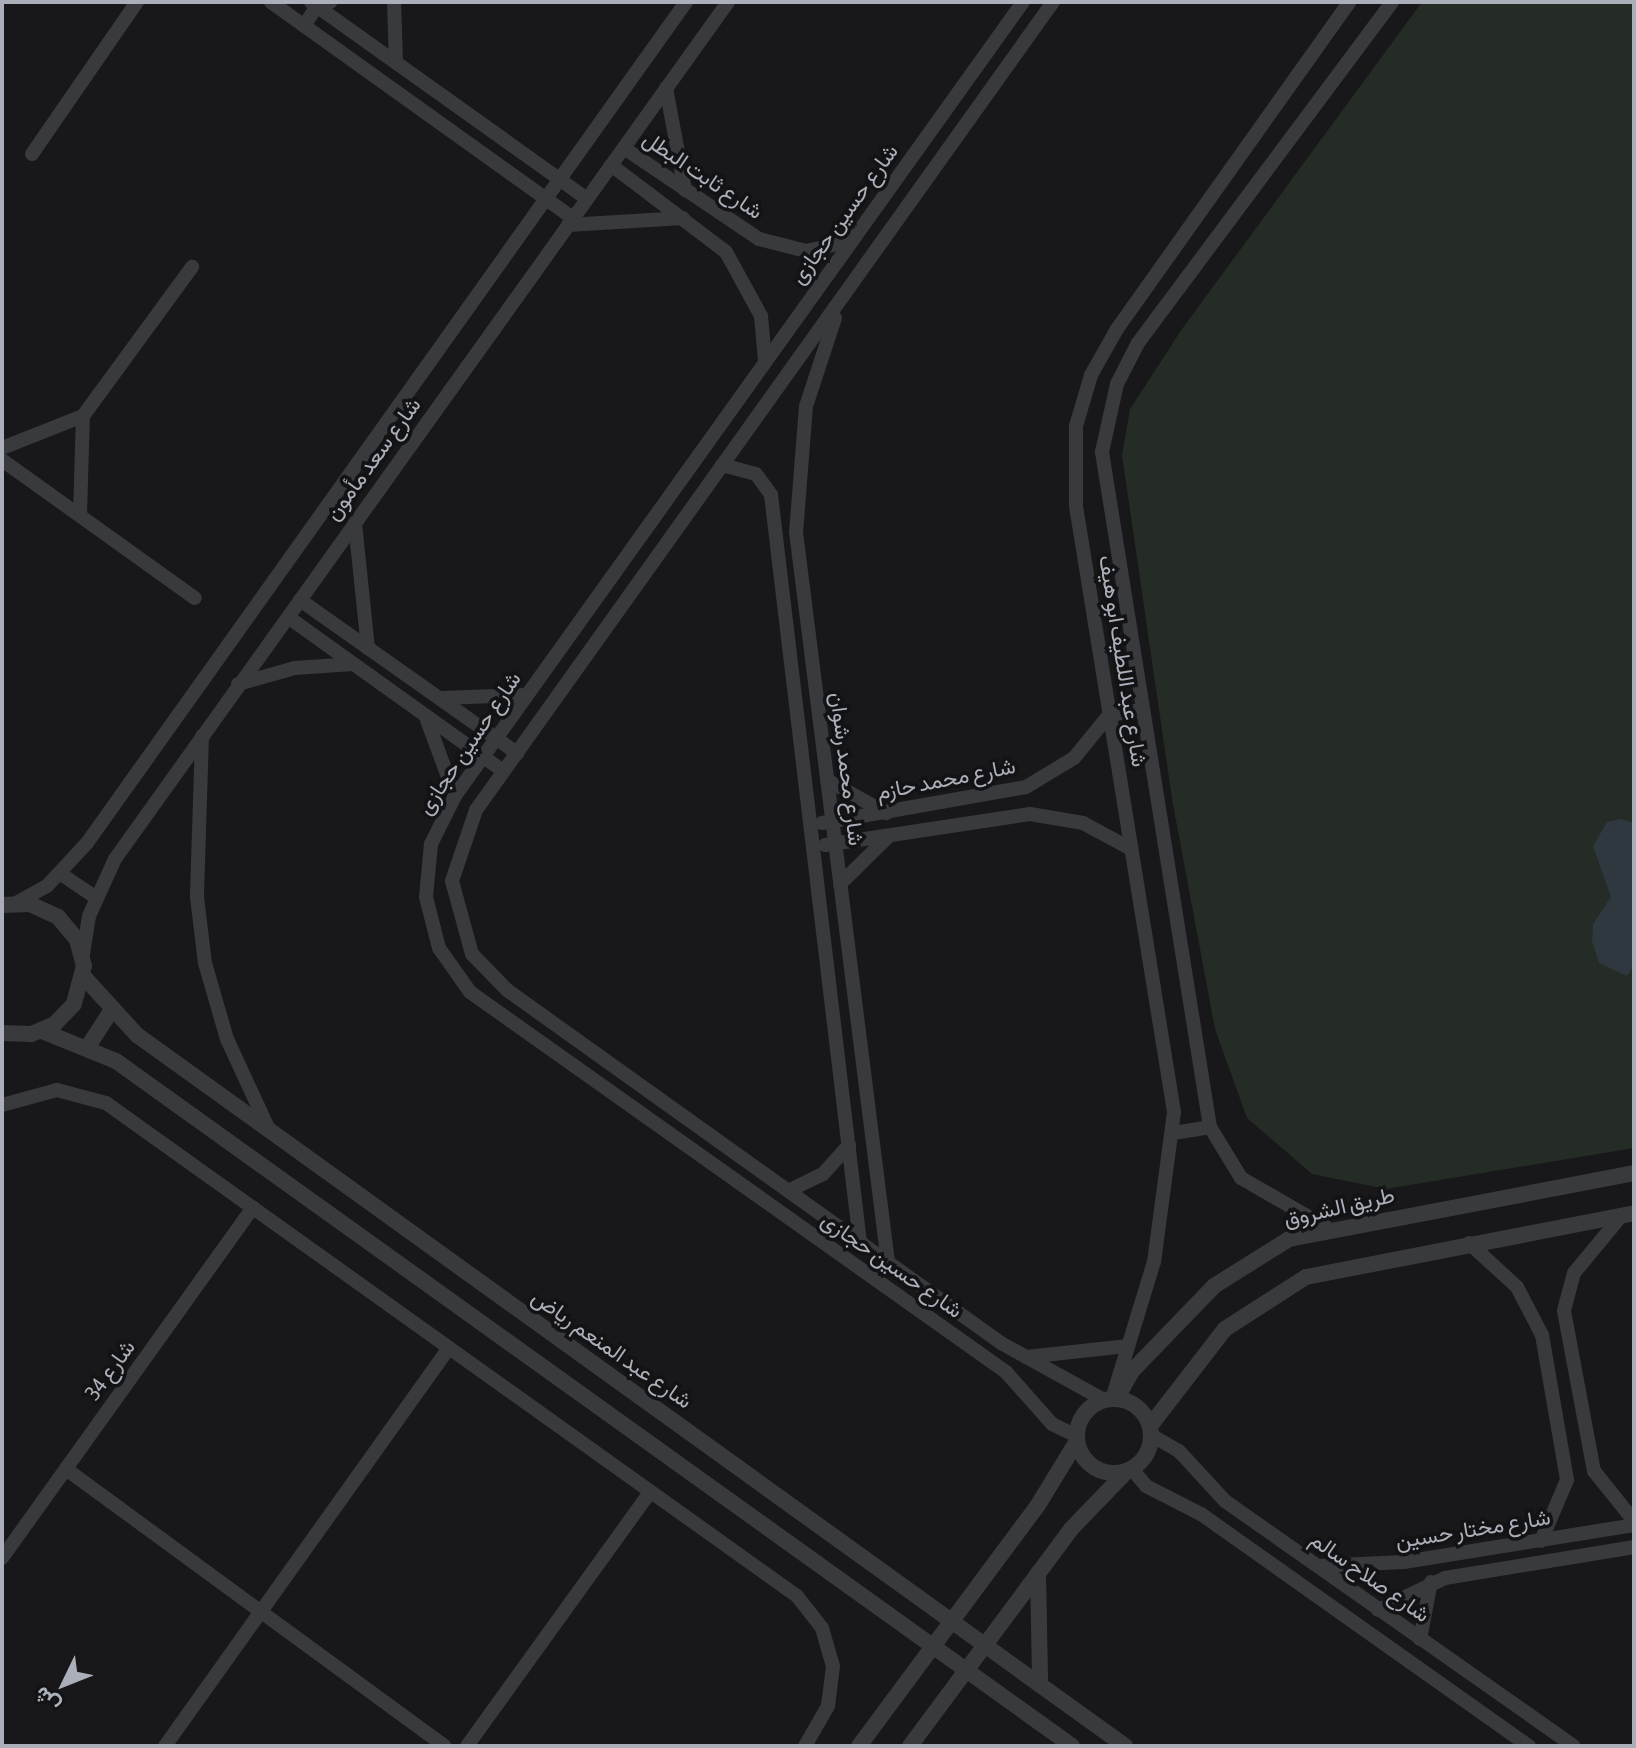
<!DOCTYPE html>
<html>
<head>
<meta charset="utf-8">
<style>
	body { margin:0 }
	#map { position:relative; width:1636px; height:1748px; overflow:hidden; background:#18181a; font-family:"Asap Condensed",Vazirmatn,sans-serif }
	div>[style] { position:absolute }
	[style*='--x'] { left:calc(var(--x)*1px); top:calc(var(--y)*1px); width:calc(var(--w)*1px); rotate:calc(var(--a)*1deg) }
	.green>* { inset:0; background:#242c25 }
	.water>* { inset:0; background:#30383f }
	.minor>* { height:14px; margin:-7px; padding:0 7px; transform-origin:7px; border-radius:7px; background:#393a3e }
	.tertiary>* { height:16px; margin:-8px; padding:0 8px; transform-origin:8px; border-radius:8px; background:#393a3e }
	.tertiary>.ring { margin:-8px; padding:0; box-sizing:content-box; background:none; border:16px solid #393a3e; border-radius:50% }
	span { translate:-50% -50%; white-space:nowrap; text-align:center; line-height:1.15; -webkit-text-stroke:7px #131315; paint-order:stroke }
	.street-label { font-size:22px; color:#abafb9 }
	.frame { position:absolute; inset:0; border:4px solid #abafb9; pointer-events:none }
	.north { position:absolute; left:24px; top:1644px; width:80px; height:80px; -webkit-text-stroke:6px #131315; paint-order:stroke; rotate:227deg; font-size:22px; font-weight:700; line-height:32px; text-align:center; color:#abafb9 }
	.north::after { content:''; display:block; margin:auto; width:28px; height:36px; background:#abafb9; clip-path:polygon(50% 0,100% 100%,50% 72%,0 100%) }
</style>
</head>
<body>
<div id="map">
	<div class="green">
		<div style="clip-path:polygon(1422px 2px,1634px 2px,1634px 1148px,1386px 1189px,1312px 1174px,1247px 1118px,1215px 1029px,1172px 799px,1122px 455px,1130px 409px,1182px 329px)"></div>
	</div>
	<div class="water">
		<div style="clip-path:polygon(1621px 819px,1634px 823px,1634px 966px,1627px 976px,1599px 963px,1592px 941px,1593px 924px,1611px 897px,1593px 846px,1607px 822px)"></div>
	</div>
	<div class="minor">
		<div style="--x:271;--y:2;--w:371;--a:35.6"></div>
		<div style="--x:311;--y:2;--w:339;--a:35.5"></div>
		<div style="--x:394;--y:2;--w:61;--a:88.1"></div>
		<div style="--x:1023;--y:2;--w:976;--a:125.58"></div>
		<div style="--x:455;--y:796;--w:54;--a:116.6"></div>
		<div style="--x:431;--y:844;--w:53;--a:95.4"></div>
		<div style="--x:426;--y:897;--w:53;--a:75.7"></div>
		<div style="--x:439;--y:948;--w:54;--a:54.8"></div>
		<div style="--x:470;--y:992;--w:657;--a:35.33"></div>
		<div style="--x:1006;--y:1372;--w:69;--a:48.5"></div>
		<div style="--x:1052;--y:1424;--w:28;--a:26"></div>
		<div style="--x:1053;--y:2;--w:993;--a:125.53"></div>
		<div style="--x:476;--y:810;--w:75;--a:108.7"></div>
		<div style="--x:452;--y:881;--w:76;--a:74.7"></div>
		<div style="--x:472;--y:954;--w:50;--a:45.8"></div>
		<div style="--x:507;--y:990;--w:607;--a:35.55"></div>
		<div style="--x:1001;--y:1343;--w:118;--a:29"></div>
		<div style="--x:304;--y:26;--w:24;--a:-57"></div>
		<div style="--x:317;--y:6;--w:14;--a:-17"></div>
		<div style="--x:666;--y:88;--w:104;--a:79.4"></div>
		<div style="--x:624;--y:148;--w:163;--a:34"></div>
		<div style="--x:759;--y:239;--w:49;--a:14.3"></div>
		<div style="--x:806;--y:251;--w:46;--a:-12.5"></div>
		<div style="--x:32;--y:154;--w:185;--a:-55.4"></div>
		<div style="--x:611;--y:165;--w:144;--a:37.1"></div>
		<div style="--x:726;--y:252;--w:73;--a:61.3"></div>
		<div style="--x:761;--y:316;--w:45;--a:84.9"></div>
		<div style="--x:568;--y:225;--w:115;--a:-3.5"></div>
		<div style="--x:835;--y:318;--w:93;--a:108.2"></div>
		<div style="--x:806;--y:406;--w:126;--a:94.5"></div>
		<div style="--x:796;--y:532;--w:736;--a:82.82"></div>
		<div style="--x:2;--y:448;--w:87;--a:-21.6"></div>
		<div style="--x:83;--y:416;--w:185;--a:-53.8"></div>
		<div style="--x:2;--y:460;--w:237;--a:35.6"></div>
		<div style="--x:722;--y:465;--w:35;--a:15"></div>
		<div style="--x:756;--y:474;--w:26;--a:54"></div>
		<div style="--x:771;--y:495;--w:753;--a:83.21"></div>
		<div style="--x:80;--y:515;--w:99;--a:-88.3"></div>
		<div style="--x:355;--y:523;--w:126;--a:84.1"></div>
		<div style="--x:300;--y:600;--w:266;--a:35.2"></div>
		<div style="--x:288;--y:617;--w:264;--a:35.6"></div>
		<div style="--x:238;--y:684;--w:59;--a:-15.7"></div>
		<div style="--x:295;--y:668;--w:58;--a:-3.9"></div>
		<div style="--x:440;--y:698;--w:87;--a:-2"></div>
		<div style="--x:427;--y:720;--w:81;--a:69.8"></div>
		<div style="--x:202;--y:736;--w:161;--a:91.8"></div>
		<div style="--x:197;--y:897;--w:66;--a:83.1"></div>
		<div style="--x:205;--y:963;--w:79;--a:73.9"></div>
		<div style="--x:227;--y:1039;--w:100;--a:65.2"></div>
		<div style="--x:827;--y:780;--w:68;--a:29.2"></div>
		<div style="--x:822;--y:823;--w:207;--a:-10"></div>
		<div style="--x:1026;--y:787;--w:56;--a:-31.1"></div>
		<div style="--x:1074;--y:758;--w:55;--a:-50.9"></div>
		<div style="--x:1109;--y:715;--w:30;--a:-9"></div>
		<div style="--x:825;--y:845;--w:207;--a:-8.6"></div>
		<div style="--x:1030;--y:814;--w:54;--a:9.6"></div>
		<div style="--x:1083;--y:823;--w:55;--a:28.4"></div>
		<div style="--x:61;--y:874;--w:41;--a:34.1"></div>
		<div style="--x:840;--y:884;--w:67;--a:-44.4"></div>
		<div style="--x:16;--y:903;--w:35;--a:-29"></div>
		<div style="--x:47;--y:886;--w:59;--a:-47.1"></div>
		<div style="--x:87;--y:843;--w:1033;--a:-54.54"></div>
		<div style="--x:83;--y:954;--w:38;--a:-81"></div>
		<div style="--x:89;--y:916;--w:63;--a:-65.5"></div>
		<div style="--x:115;--y:859;--w:1054;--a:-54.42"></div>
		<div style="--x:2;--y:1105;--w:57;--a:-15.3"></div>
		<div style="--x:57;--y:1090;--w:51;--a:14.9"></div>
		<div style="--x:106;--y:1103;--w:849;--a:35.51"></div>
		<div style="--x:797;--y:1596;--w:41;--a:52"></div>
		<div style="--x:822;--y:1628;--w:40;--a:74"></div>
		<div style="--x:833;--y:1666;--w:40;--a:97.1"></div>
		<div style="--x:828;--y:1706;--w:46;--a:119.9"></div>
		<div style="--x:1173;--y:1133;--w:37;--a:-9"></div>
		<div style="--x:788;--y:1191;--w:39;--a:-26"></div>
		<div style="--x:823;--y:1174;--w:39;--a:-48"></div>
		<div style="--x:1622;--y:1215;--w:75;--a:129.6"></div>
		<div style="--x:1574;--y:1273;--w:39;--a:105"></div>
		<div style="--x:1564;--y:1311;--w:163;--a:79.4"></div>
		<div style="--x:1594;--y:1471;--w:64;--a:51.3"></div>
		<div style="--x:1326;--y:1227;--w:98;--a:-150"></div>
		<div style="--x:1241;--y:1178;--w:60;--a:-121.3"></div>
		<div style="--x:1210;--y:1127;--w:684;--a:-99.09"></div>
		<div style="--x:1102;--y:452;--w:70;--a:-77.6"></div>
		<div style="--x:1117;--y:384;--w:46;--a:-62.9"></div>
		<div style="--x:1138;--y:343;--w:425;--a:-53.3"></div>
		<div style="--x:1469;--y:1243;--w:65;--a:42.5"></div>
		<div style="--x:1517;--y:1287;--w:54;--a:62.5"></div>
		<div style="--x:1542;--y:1335;--w:147;--a:80.2"></div>
		<div style="--x:1567;--y:1480;--w:66;--a:113.1"></div>
		<div style="--x:1026;--y:1357;--w:103;--a:-6.2"></div>
		<div style="--x:1112;--y:1399;--w:143;--a:-73"></div>
		<div style="--x:1154;--y:1262;--w:151;--a:-82.4"></div>
		<div style="--x:1174;--y:1112;--w:614;--a:-99.19"></div>
		<div style="--x:1076;--y:506;--w:80;--a:-90"></div>
		<div style="--x:1076;--y:426;--w:53;--a:-73.6"></div>
		<div style="--x:1091;--y:375;--w:53;--a:-60.5"></div>
		<div style="--x:1117;--y:329;--w:401;--a:-54.6"></div>
		<div style="--x:1151;--y:1435;--w:32;--a:30"></div>
		<div style="--x:1179;--y:1451;--w:68;--a:47.4"></div>
		<div style="--x:1225;--y:1501;--w:426;--a:35.1"></div>
		<div style="--x:1131;--y:1468;--w:23;--a:50"></div>
		<div style="--x:1146;--y:1486;--w:62;--a:27"></div>
		<div style="--x:1201;--y:1514;--w:402;--a:35.3"></div>
		<div style="--x:66;--y:1469;--w:469;--a:36.2"></div>
		<div style="--x:2;--y:1558;--w:431;--a:-54.4"></div>
		<div style="--x:1318;--y:1566;--w:86;--a:-2.7"></div>
		<div style="--x:1404;--y:1562;--w:233;--a:-9.1"></div>
		<div style="--x:1378;--y:1610;--w:74;--a:-25.5"></div>
		<div style="--x:1445;--y:1578;--w:192;--a:-9.3"></div>
		<div style="--x:1420;--y:1639;--w:58;--a:-79.1"></div>
		<div style="--x:165;--y:1746;--w:489;--a:-54.5"></div>
		<div style="--x:467;--y:1746;--w:313;--a:-54.2"></div>
	</div>
	<div class="tertiary">
		<div style="--x:2;--y:905;--w:28;--a:-2"></div>
		<div style="--x:30;--y:904;--w:31;--a:25"></div>
		<div style="--x:58;--y:917;--w:30;--a:50"></div>
		<div style="--x:77;--y:940;--w:27;--a:75"></div>
		<div style="--x:84;--y:966;--w:39;--a:105"></div>
		<div style="--x:74;--y:1004;--w:28;--a:134"></div>
		<div style="--x:55;--y:1024;--w:26;--a:157"></div>
		<div style="--x:31;--y:1034;--w:29;--a:-178"></div>
		<div style="--x:84;--y:977;--w:79;--a:47.6"></div>
		<div style="--x:137;--y:1035;--w:1217;--a:35.74"></div>
		<div style="--x:42;--y:1031;--w:80;--a:22.1"></div>
		<div style="--x:116;--y:1061;--w:1176;--a:35.62"></div>
		<div style="--x:89;--y:1045;--w:40;--a:-57.1"></div>
		<div style="--x:1116;--y:1399;--w:34;--a:-60"></div>
		<div style="--x:1133;--y:1370;--w:117;--a:-46"></div>
		<div style="--x:1214;--y:1286;--w:89;--a:-32.1"></div>
		<div style="--x:1289;--y:1239;--w:351;--a:-10.8"></div>
		<div class="ring" style="left:1077px;top:1399px;width:58px;height:58px"></div>
		<div style="--x:1150;--y:1426;--w:123;--a:-52.3"></div>
		<div style="--x:1225;--y:1329;--w:96;--a:-32.7"></div>
		<div style="--x:1306;--y:1277;--w:334;--a:-11"></div>
		<div style="--x:1038;--y:1573;--w:108;--a:88.9"></div>
		<div style="--x:859;--y:1746;--w:300;--a:-53.4"></div>
		<div style="--x:1038;--y:1505;--w:75;--a:-58.6"></div>
		<div style="--x:910;--y:1746;--w:270;--a:-53.4"></div>
		<div style="--x:1071;--y:1529;--w:82;--a:-46"></div>
	</div>
	<div class="street-label">
		<span style="left:703px;top:175px;rotate:34deg">شارع ثابت البطل</span>
		<span style="left:844px;top:214px;rotate:-54deg">شارع حسين حجازى</span>
		<span style="left:373px;top:459px;rotate:-54deg">شارع سعد مأمون</span>
		<span style="left:1123px;top:661px;rotate:81deg">شارع عبد اللطيف ابو هيف</span>
		<span style="left:469px;top:743px;rotate:-56deg">شارع حسين حجازى</span>
		<span style="left:847px;top:769px;rotate:83deg">شارع محمد رشوان</span>
		<span style="left:946px;top:779px;rotate:-11deg">شارع محمد حازم</span>
		<span style="left:1339px;top:1207px;rotate:-13deg">طريق الشروق</span>
		<span style="left:892px;top:1265px;rotate:35deg">شارع حسين حجازى</span>
		<span style="left:612px;top:1349px;rotate:35deg">شارع عبد المنعم رياض</span>
		<span style="left:110px;top:1370px;rotate:-54deg">شارع 34</span>
		<span style="left:1473px;top:1529px;rotate:-9deg">شارع مختار حسين</span>
		<span style="left:1370px;top:1577px;rotate:35deg">شارع صلاح سالم</span>
	</div>
	<div class="frame"></div>
	<div class="north">ش</div>
</div>
</body>
</html>
